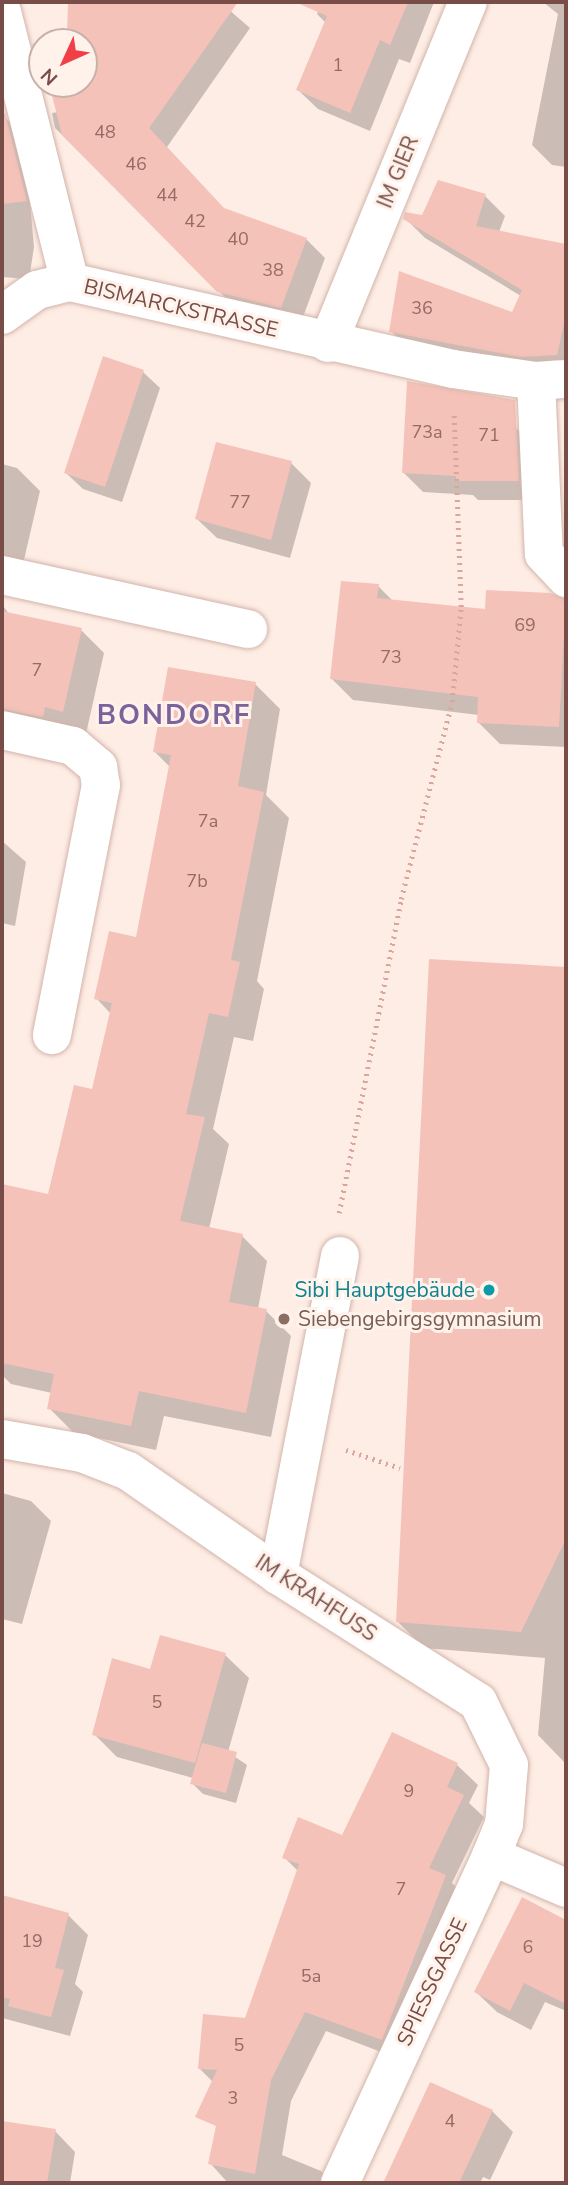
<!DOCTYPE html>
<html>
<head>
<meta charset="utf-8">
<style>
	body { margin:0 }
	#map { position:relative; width:568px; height:2185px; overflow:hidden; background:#feede4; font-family:"Nunito Sans",sans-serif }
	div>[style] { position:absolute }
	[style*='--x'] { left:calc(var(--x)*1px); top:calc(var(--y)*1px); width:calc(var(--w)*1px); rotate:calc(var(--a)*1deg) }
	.shadow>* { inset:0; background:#0003 }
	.building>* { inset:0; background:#f5c2b9 }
	.path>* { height:4.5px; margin-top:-2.25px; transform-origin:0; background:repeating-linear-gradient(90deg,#daa59c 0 2px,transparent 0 7px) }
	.roads { filter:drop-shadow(0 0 2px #d2b4ab) drop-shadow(0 0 2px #d2b4ab) }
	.minor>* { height:38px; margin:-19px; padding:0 19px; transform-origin:19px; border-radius:19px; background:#fff }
	.dots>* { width:19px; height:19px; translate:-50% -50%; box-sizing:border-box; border:4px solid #fff2eb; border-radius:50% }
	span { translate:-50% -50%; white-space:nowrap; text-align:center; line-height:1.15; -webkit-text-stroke:6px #fff2eb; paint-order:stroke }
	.number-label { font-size:18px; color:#976a64 }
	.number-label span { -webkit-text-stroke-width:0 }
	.street-label { font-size:21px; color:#784d47 }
	.culture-label { font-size:21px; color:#0d838f }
	.right { translate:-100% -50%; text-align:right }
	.education-label { font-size:21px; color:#785e54 }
	.left { translate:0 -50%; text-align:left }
	.district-label { font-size:28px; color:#7a629c; font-weight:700; letter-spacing:2px }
	.frame { position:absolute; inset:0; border:4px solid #784d47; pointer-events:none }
	.north { position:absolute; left:28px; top:28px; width:70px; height:70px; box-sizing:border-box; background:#fff2eb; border:2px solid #c9b0a9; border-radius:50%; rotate:225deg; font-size:19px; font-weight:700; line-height:28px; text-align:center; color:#784d47 }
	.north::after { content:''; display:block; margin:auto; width:24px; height:32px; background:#f04045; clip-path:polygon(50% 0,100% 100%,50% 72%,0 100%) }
</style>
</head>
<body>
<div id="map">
	<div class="shadow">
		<div style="clip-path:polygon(69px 2px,152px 2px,152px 46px,183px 2px,220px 2px,250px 28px,167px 147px,224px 209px,306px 239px,325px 258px,300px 325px,238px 310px,55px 128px,52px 113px,58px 112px,51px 84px,84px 84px,84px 42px,42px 42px,42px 46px,41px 42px,69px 36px)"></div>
		<div style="clip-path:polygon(322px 2px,434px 2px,410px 63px,399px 59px,370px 131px,318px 109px,298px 90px,326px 23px,317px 14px)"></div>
		<div style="clip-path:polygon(543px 2px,566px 2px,566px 167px,552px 165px,532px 145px,558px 14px)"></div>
		<div style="clip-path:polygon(2px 115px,24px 135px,34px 247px,29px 279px,2px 277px)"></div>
		<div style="clip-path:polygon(485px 196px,505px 216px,499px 232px,566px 246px,566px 375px,411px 351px,391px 331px,513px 314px,521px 296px,425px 238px,405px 218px,423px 217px)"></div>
		<div style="clip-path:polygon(143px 372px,160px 388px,122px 502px,83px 489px,66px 473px)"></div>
		<div style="clip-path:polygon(515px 427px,535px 447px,538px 500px,478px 500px,473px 495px,423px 492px,403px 472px)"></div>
		<div style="clip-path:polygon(291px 463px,311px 483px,290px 558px,217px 538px,197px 519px)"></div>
		<div style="clip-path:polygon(2px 464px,17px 468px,40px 491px,20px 577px,3px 593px,4px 607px,9px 614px,81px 630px,104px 653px,86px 734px,2px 727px)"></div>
		<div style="clip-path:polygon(378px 586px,393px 601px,487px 611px,565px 601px,566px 747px,500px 744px,479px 723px,479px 715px,353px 700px,332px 679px)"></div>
		<div style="clip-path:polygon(255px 684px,280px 709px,266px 795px,289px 818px,257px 981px,264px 989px,253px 1041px,234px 1037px,213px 1129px,229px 1144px,209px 1229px,242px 1236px,267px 1261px,258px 1309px,266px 1311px,291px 1336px,271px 1437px,164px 1416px,156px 1450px,74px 1433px,49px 1408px,52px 1393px,11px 1384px,2px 1375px,2px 1186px,50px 1196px,94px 1091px,111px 1014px,96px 998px,137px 939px,170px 767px,155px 752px)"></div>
		<div style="clip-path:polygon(2px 841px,26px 862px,15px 926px,2px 923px)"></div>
		<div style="clip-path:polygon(431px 961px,566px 969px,566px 1779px,564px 1762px,538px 1735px,545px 1658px,424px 1648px,398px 1622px)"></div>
		<div style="clip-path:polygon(2px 1493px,31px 1501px,51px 1521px,22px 1624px,2px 1619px)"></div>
		<div style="clip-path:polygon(225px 1655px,249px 1678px,228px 1752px,247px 1765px,236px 1803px,203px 1794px,192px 1783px,193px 1778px,117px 1757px,94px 1734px,151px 1671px)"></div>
		<div style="clip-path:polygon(457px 1765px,478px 1785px,469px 1803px,484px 1817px,452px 1883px,466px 1897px,402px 2060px,326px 2031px,291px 2101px,282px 2155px,321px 2171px,333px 2183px,228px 2183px,210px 2163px,218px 2126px,213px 2082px,200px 2069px,246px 2020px,298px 1871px,284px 1857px,343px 1837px)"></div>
		<div style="clip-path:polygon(8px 1899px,68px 1915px,88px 1935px,75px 1984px,83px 1992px,70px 2036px,2px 2018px,2px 1922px)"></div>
		<div style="clip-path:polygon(518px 1909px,566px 1930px,566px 2011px,545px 2002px,531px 2030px,497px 2012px,476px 1992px)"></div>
		<div style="clip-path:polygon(431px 2084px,492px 2111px,513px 2132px,490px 2180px,483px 2177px,480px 2183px,385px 2183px)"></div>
		<div style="clip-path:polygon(2px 2123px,55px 2131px,75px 2152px,70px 2183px,2px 2183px)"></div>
	</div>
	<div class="building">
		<div style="clip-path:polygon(68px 2px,238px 2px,149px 128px,224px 208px,307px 238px,281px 308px,217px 292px,62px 135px,49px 84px,84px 84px,84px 42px,42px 42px,42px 53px,39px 41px,67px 34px)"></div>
		<div style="clip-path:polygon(295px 2px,408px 2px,390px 45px,380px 40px,350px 113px,296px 90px,327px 16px)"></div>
		<div style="clip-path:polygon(2px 113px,5px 113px,27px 201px,2px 204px)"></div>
		<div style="clip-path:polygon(438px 180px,486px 194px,476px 226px,566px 244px,566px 315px,557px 355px,520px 357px,389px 332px,399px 271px,512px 312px,522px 290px,403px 219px,405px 212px,422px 215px)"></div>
		<div style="clip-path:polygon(103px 356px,144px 370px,105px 487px,64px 473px)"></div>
		<div style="clip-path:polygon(407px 381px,515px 400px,519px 481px,456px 481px,456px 476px,402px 473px)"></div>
		<div style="clip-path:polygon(216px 442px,292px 461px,271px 540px,195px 519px)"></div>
		<div style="clip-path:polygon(341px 581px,379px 584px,377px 598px,485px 609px,486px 590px,550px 593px,566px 599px,559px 727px,477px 723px,478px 697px,330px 679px)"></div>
		<div style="clip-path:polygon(2px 611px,82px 628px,63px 712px,45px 707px,43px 717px,2px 709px)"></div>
		<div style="clip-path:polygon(168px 667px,256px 682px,238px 786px,264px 792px,231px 960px,240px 962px,228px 1017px,209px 1013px,186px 1114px,205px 1117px,180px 1221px,243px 1234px,229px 1302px,267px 1309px,246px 1413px,139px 1391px,131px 1426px,47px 1409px,54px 1374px,2px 1363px,2px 1184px,48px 1194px,74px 1085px,92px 1089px,112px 1003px,94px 999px,109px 931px,136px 937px,171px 755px,153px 752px)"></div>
		<div style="clip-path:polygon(429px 959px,566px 967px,566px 1539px,521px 1632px,396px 1622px)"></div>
		<div style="clip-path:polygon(160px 1635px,226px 1653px,195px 1763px,92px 1735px,112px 1658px,150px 1669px)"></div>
		<div style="clip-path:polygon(392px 1732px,458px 1763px,447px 1787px,464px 1795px,429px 1868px,446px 1875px,382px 2040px,305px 2012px,271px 2080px,255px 2174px,208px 2164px,216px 2126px,195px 2117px,217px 2070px,198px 2069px,203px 2014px,245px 2018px,299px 1864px,282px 1858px,298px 1817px,342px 1835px)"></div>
		<div style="clip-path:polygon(202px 1743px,237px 1752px,226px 1793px,190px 1784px)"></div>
		<div style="clip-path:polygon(2px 1895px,69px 1913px,55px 1968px,64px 1970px,51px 2017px,8px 2006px,10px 1999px,2px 1997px)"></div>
		<div style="clip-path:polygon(522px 1897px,566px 1920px,566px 2004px,524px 1983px,510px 2011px,474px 1992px)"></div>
		<div style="clip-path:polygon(430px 2082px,493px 2110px,459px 2183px,383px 2183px)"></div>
		<div style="clip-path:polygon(2px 2121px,56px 2129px,47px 2183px,2px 2183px)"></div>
	</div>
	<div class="path">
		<div style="--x:339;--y:1213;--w:320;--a:-78.8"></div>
		<div style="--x:401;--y:899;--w:203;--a:-75.5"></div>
		<div style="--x:452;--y:702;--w:95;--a:-84.6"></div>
		<div style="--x:461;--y:607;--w:194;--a:-92.1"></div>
		<div style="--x:346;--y:1450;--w:57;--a:18.4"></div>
	</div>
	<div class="roads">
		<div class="minor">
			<div style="--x:2;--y:12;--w:278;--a:75.9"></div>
			<div style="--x:2;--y:315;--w:43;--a:-35.5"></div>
			<div style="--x:37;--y:290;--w:34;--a:-14"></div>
			<div style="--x:70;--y:282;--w:393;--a:12.8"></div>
			<div style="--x:453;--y:369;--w:84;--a:8.2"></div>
			<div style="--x:536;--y:381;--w:30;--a:-4"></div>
			<div style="--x:328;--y:343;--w:369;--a:-67.7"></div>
			<div style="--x:536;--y:381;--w:173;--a:87.4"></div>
			<div style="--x:544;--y:554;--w:33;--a:47"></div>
			<div style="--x:2;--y:575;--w:252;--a:12.4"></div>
			<div style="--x:2;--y:730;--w:73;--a:12.7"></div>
			<div style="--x:73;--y:746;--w:33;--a:40"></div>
			<div style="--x:98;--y:767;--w:18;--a:81"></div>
			<div style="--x:101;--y:785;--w:255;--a:101.1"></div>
			<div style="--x:2;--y:1439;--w:81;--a:9.9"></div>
			<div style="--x:82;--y:1453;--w:49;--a:21.4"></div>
			<div style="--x:128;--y:1471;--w:183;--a:34.7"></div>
			<div style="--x:278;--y:1575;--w:237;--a:32.4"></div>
			<div style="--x:478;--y:1702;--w:70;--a:63.8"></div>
			<div style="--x:509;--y:1765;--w:59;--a:94.8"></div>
			<div style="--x:504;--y:1824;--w:35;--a:112"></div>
			<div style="--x:278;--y:1575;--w:325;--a:-79"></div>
			<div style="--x:340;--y:2183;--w:360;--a:-65.2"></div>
			<div style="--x:491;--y:1856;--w:82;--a:23.1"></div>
		</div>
	</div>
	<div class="dots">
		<div style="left:489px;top:1290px;background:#0f9aa8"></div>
		<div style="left:284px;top:1319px;background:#8d6e63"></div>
	</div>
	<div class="number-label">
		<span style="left:338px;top:65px">1</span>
		<span style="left:105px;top:132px">48</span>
		<span style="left:136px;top:164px">46</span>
		<span style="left:167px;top:195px">44</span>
		<span style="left:195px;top:221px">42</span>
		<span style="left:238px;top:239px">40</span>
		<span style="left:273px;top:270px">38</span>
		<span style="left:422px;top:308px">36</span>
		<span style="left:427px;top:432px">73a</span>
		<span style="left:489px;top:435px">71</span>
		<span style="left:240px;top:502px">77</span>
		<span style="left:525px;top:625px">69</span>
		<span style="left:391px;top:657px">73</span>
		<span style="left:37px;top:670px">7</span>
		<span style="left:208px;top:821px">7a</span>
		<span style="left:197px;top:881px">7b</span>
		<span style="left:157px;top:1702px">5</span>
		<span style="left:409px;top:1791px">9</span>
		<span style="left:401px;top:1889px">7</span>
		<span style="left:32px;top:1941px">19</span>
		<span style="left:528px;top:1947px">6</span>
		<span style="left:311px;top:1976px">5a</span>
		<span style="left:239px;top:2045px">5</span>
		<span style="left:233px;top:2098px">3</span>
		<span style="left:450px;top:2121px">4</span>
	</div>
	<div class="street-label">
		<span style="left:398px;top:172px;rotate:-68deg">IM GIER</span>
		<span style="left:181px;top:308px;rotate:13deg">BISMARCKSTRASSE</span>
		<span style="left:316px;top:1598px;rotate:33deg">IM KRAHFUSS</span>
		<span style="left:432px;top:1982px;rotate:-65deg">SPIESSGASSE</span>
	</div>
	<div class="culture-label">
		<span class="right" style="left:475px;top:1290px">Sibi Hauptgebäude</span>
	</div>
	<div class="education-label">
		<span class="left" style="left:298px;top:1319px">Siebengebirgsgymnasium</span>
	</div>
	<div class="district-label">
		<span style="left:174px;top:715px">BONDORF</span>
	</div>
	<div class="frame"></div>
	<div class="north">N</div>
</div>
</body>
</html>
